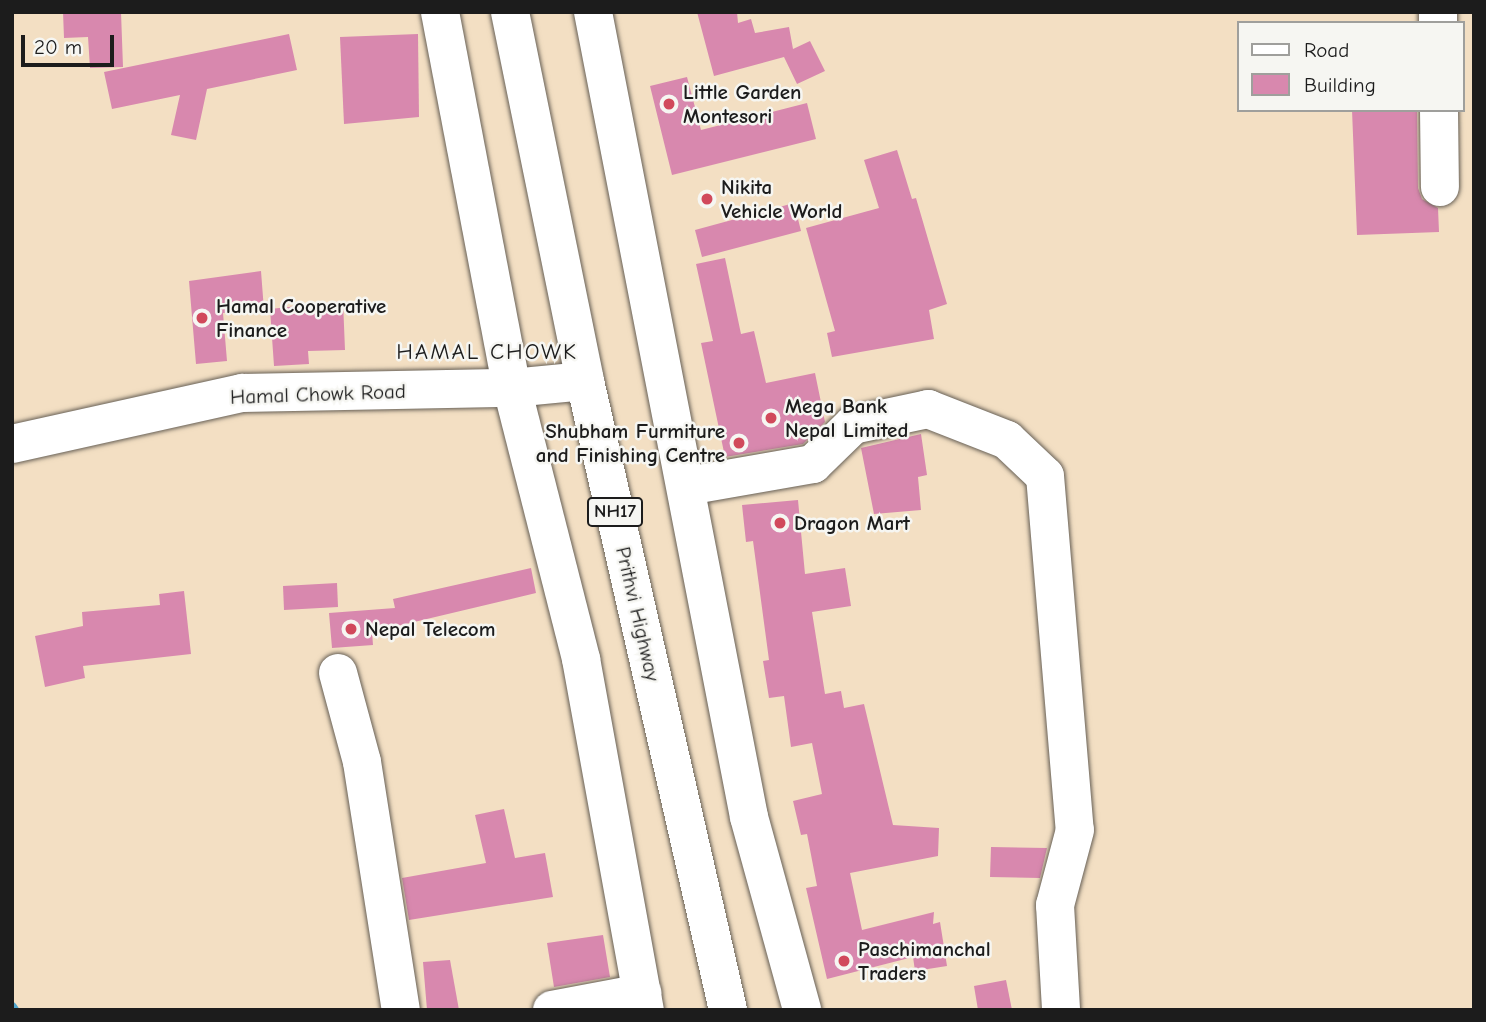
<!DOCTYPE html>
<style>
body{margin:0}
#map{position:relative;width:1486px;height:1022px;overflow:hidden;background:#f3dfc3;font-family:"Comic Neue",sans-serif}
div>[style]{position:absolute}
.stream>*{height:10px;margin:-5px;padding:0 5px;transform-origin:5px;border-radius:5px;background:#50a5cc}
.building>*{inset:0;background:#d888ae}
.roads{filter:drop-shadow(0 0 2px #676056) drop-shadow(0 0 2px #676056)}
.minor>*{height:38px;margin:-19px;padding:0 19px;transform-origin:19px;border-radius:19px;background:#fff}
.highway>*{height:38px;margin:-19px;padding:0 19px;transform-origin:19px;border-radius:19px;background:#fff}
.dots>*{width:19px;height:19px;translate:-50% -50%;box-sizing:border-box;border:4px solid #f6f6f2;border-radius:50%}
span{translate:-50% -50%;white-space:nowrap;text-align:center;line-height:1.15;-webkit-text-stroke:5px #f6f6f2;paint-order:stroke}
.shield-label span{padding:2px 5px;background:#f6f6f2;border:2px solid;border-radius:5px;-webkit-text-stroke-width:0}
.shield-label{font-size:19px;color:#1c1c1c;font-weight:700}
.poi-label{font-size:21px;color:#1c1c1c;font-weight:700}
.left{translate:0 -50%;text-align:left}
.right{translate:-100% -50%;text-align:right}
.street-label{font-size:21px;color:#1c1c1c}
.neighbourhood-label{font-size:23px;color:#1c1c1c;letter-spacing:2px}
.frame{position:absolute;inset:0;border:14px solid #1c1c1c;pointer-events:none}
.legend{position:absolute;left:1237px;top:21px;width:228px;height:91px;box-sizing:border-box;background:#f6f6f2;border:2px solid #9f9f9c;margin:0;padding:9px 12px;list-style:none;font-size:21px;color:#1c1c1c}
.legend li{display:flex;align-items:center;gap:14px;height:35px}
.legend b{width:35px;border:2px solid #9f9f9c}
.scale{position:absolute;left:21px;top:35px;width:93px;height:32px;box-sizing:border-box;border:4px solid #1c1c1c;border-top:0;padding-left:9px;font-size:21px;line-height:24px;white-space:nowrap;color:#1c1c1c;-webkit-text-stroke:5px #f6f6f2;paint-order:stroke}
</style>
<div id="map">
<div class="stream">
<div style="left:12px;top:1007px;width:4px;rotate:56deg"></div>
</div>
<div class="building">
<div style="clip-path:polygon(63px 12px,121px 12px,123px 67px,90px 68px,88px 37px,64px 38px)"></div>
<div style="clip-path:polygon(697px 12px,737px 12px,738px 23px,751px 19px,755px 33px,789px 27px,793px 49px,810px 41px,825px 71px,797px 84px,784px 57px,714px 76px)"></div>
<div style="clip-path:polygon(289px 34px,297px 70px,207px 89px,196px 140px,171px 135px,180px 95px,112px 109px,104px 72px)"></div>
<div style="clip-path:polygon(418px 34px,419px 117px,344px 124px,340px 37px)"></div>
<div style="clip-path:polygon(687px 77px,701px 130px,807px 103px,816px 139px,672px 175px,650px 86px)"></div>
<div style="clip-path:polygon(1352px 110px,1417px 110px,1418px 188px,1422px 199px,1438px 208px,1439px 232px,1357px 235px)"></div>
<div style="clip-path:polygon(897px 150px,912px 199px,916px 198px,947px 304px,929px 310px,934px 339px,832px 357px,827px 333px,835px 331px,806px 228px,879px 208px,864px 160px)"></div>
<div style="clip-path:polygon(794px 203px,801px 231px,702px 257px,695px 230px)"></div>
<div style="clip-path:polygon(725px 258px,741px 334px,754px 331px,766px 383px,815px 373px,825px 422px,803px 444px,725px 457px,701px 343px,713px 341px,696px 264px)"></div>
<div style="clip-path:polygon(261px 271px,264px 310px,223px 313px,227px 361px,196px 364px,189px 281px)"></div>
<div style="clip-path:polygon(343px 301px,345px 350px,308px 351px,309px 364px,274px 366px,270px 309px)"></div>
<div style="clip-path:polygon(921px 434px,927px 475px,918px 477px,921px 510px,874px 514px,861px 448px)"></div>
<div style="clip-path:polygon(798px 500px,805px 574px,845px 568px,851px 606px,812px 612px,825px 694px,841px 691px,844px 708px,864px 704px,893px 825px,939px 828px,938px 856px,850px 873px,862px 930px,934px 912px,933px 924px,940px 922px,947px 966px,915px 971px,913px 957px,827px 979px,806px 888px,817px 886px,807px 834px,801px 835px,793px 801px,822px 794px,812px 743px,791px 747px,784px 696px,769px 698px,763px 661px,769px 660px,753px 541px,746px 542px,742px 505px)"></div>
<div style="clip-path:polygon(531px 568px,536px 593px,372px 632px,373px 645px,332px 648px,329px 613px,395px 608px,393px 599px)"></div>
<div style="clip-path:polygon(337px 583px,338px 607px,284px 610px,283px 586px)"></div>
<div style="clip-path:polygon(184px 591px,191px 654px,83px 666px,85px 678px,45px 687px,35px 636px,83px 626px,82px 612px,160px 605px,159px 594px)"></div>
<div style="clip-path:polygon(504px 809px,515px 858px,545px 853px,553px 897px,409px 920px,402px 878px,486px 863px,475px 815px)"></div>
<div style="clip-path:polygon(991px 847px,1047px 848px,1040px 878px,990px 877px)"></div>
<div style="clip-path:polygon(603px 935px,610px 977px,554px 987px,547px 943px)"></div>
<div style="clip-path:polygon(450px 960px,459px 1010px,427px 1010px,423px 962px)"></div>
<div style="clip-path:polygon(1006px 980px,1012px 1010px,978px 1010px,974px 986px)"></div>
</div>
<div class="roads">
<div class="minor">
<div style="left:440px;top:12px;width:383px;rotate:79.2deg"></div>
<div style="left:512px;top:388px;width:280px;rotate:75.7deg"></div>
<div style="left:581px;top:659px;width:357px;rotate:79.7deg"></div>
<div style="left:593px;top:12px;width:820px;rotate:79.03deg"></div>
<div style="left:749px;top:817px;width:200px;rotate:74.6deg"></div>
<div style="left:1438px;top:12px;width:11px;rotate:90deg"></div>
<div style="left:1439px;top:110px;width:77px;rotate:89.3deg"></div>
<div style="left:12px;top:444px;width:236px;rotate:-12.5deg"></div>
<div style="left:242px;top:393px;width:270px;rotate:-1.1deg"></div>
<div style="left:512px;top:388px;width:73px;rotate:-5.5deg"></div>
<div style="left:687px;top:486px;width:128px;rotate:-9.9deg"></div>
<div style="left:813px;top:464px;width:56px;rotate:-44.3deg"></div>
<div style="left:853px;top:425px;width:77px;rotate:-12deg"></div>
<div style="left:928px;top:409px;width:85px;rotate:21.4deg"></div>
<div style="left:1007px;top:440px;width:52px;rotate:43.5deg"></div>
<div style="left:1045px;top:476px;width:355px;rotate:85.2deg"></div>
<div style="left:1075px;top:830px;width:78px;rotate:104.9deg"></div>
<div style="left:1055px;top:905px;width:105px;rotate:86.7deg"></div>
<div style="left:338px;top:673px;width:92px;rotate:74.9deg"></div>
<div style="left:362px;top:762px;width:251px;rotate:81.1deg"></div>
<div style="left:552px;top:1010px;width:92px;rotate:-10.7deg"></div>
</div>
<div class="highway">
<div style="left:510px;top:12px;width:377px;rotate:78.5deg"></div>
<div style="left:585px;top:381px;width:645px;rotate:77.19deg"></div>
</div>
</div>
<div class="dots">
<div style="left:669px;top:104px;background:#d1495b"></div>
<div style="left:707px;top:199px;background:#d1495b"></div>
<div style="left:202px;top:318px;background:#d1495b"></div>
<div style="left:771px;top:418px;background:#d1495b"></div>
<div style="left:739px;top:443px;background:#d1495b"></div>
<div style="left:780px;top:523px;background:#d1495b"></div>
<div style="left:351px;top:629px;background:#d1495b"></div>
<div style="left:844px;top:961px;background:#d1495b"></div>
</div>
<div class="shield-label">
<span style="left:615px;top:512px">NH17</span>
</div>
<div class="poi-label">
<span class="left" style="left:683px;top:104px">Little Garden<br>Montesori</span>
<span class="left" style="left:721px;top:199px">Nikita<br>Vehicle World</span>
<span class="left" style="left:216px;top:318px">Hamal Cooperative<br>Finance</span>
<span class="left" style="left:785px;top:418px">Mega Bank<br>Nepal Limited</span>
<span class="right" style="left:725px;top:443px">Shubham Furmiture<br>and Finishing Centre</span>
<span class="left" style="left:794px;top:523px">Dragon Mart</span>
<span class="left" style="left:365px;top:629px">Nepal Telecom</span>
<span class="left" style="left:858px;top:961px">Paschimanchal<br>Traders</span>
</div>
<div class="street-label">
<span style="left:318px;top:394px;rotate:-2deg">Hamal Chowk Road</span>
<span style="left:638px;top:614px;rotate:77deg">Prithvi Highway</span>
</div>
<div class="neighbourhood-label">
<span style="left:487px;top:352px">HAMAL CHOWK</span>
</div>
<div class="frame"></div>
<ul class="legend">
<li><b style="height:9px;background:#fff"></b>Road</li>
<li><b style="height:19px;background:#d888ae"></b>Building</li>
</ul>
<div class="scale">20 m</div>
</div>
